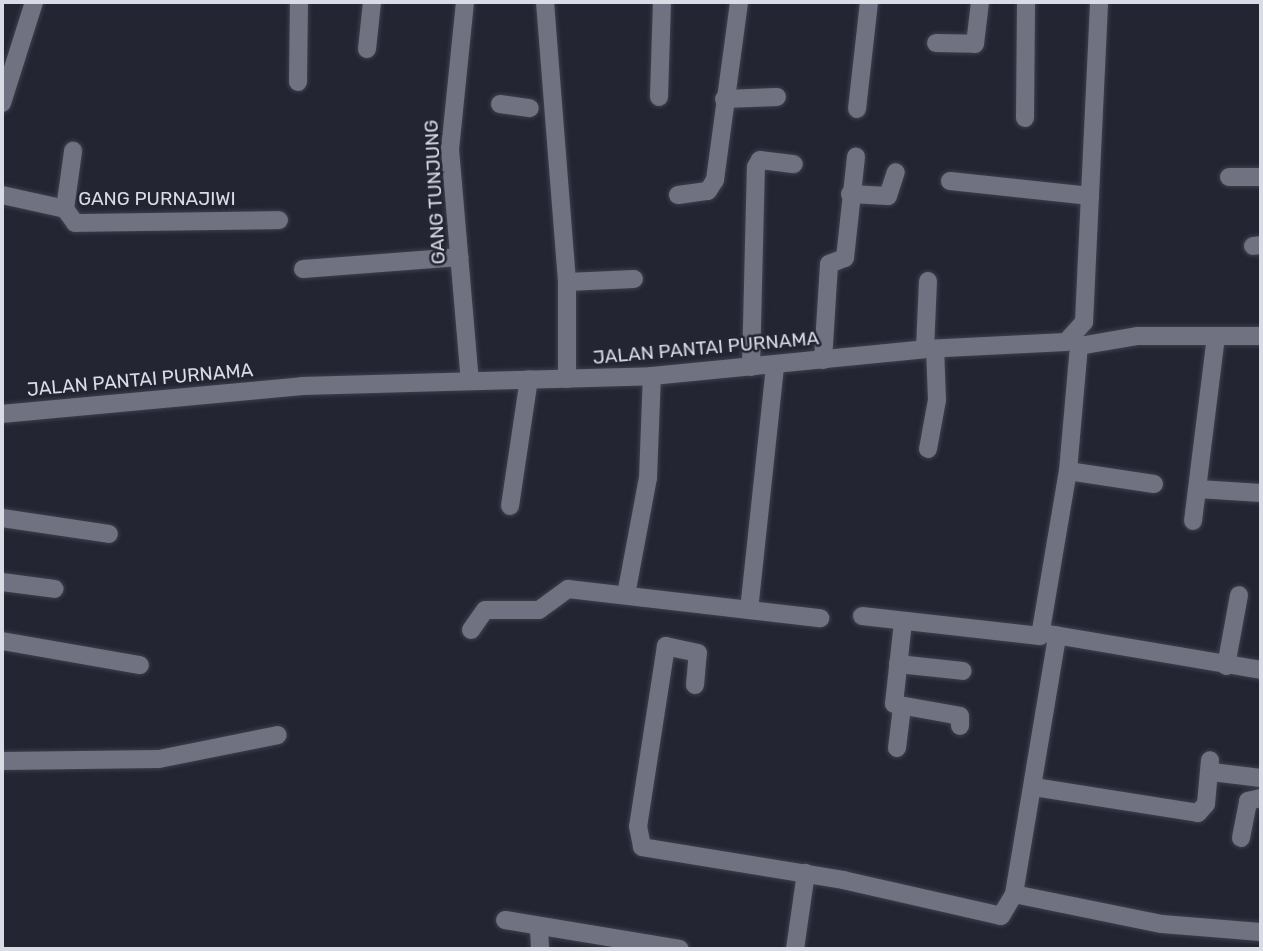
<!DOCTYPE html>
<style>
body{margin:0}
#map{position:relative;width:1263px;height:951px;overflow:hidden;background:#242533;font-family:Rubik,sans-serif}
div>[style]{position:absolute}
.roads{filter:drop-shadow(0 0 2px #3e3f4b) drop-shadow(0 0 2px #3e3f4b)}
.minor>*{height:18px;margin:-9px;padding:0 9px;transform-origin:9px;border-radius:9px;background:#707282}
span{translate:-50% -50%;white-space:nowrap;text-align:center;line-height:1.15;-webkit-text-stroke:5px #242533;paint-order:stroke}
.street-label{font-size:19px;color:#dadce5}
.frame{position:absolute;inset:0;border:4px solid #dadce5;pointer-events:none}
</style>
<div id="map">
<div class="roads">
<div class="minor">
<div style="left:465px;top:2px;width:148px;rotate:95.8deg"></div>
<div style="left:450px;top:149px;width:233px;rotate:85.1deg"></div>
<div style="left:545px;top:2px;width:281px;rotate:85.5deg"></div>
<div style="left:567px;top:282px;width:97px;rotate:90deg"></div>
<div style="left:936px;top:43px;width:39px;rotate:1deg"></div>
<div style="left:975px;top:44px;width:42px;rotate:-83.2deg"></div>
<div style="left:367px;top:49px;width:47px;rotate:-83.9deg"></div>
<div style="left:298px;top:82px;width:80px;rotate:-89.3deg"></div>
<div style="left:659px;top:97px;width:95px;rotate:-88.2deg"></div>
<div style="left:724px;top:99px;width:53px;rotate:-2.2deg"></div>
<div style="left:2px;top:103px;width:106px;rotate:-72.4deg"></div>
<div style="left:500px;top:104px;width:30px;rotate:8deg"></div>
<div style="left:857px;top:109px;width:108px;rotate:-83.6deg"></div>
<div style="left:1025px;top:118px;width:116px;rotate:-89.5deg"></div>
<div style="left:1229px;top:177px;width:32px"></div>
<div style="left:950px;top:181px;width:141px;rotate:6.1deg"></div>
<div style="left:850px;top:194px;width:38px;rotate:3deg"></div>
<div style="left:888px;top:196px;width:25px;rotate:-72deg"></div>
<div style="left:2px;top:195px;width:65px;rotate:12.5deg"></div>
<div style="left:65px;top:209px;width:17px;rotate:54deg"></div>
<div style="left:75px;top:223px;width:204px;rotate:-0.8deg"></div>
<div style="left:678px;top:195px;width:30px;rotate:-8deg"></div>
<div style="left:708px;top:191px;width:13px;rotate:-58deg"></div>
<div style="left:715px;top:180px;width:180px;rotate:-82.3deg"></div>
<div style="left:65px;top:209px;width:59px;rotate:-82.1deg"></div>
<div style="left:1253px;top:246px;width:8px;rotate:-7deg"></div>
<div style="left:303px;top:269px;width:157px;rotate:-4.4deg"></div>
<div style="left:567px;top:282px;width:67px;rotate:-2.6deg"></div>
<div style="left:1079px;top:346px;width:60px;rotate:-9.6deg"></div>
<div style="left:1138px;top:336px;width:123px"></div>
<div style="left:925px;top:349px;width:68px;rotate:-87.5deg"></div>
<div style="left:823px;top:360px;width:96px;rotate:-86.4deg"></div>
<div style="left:829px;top:264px;width:17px;rotate:-21deg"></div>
<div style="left:845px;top:258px;width:102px;rotate:-83.8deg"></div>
<div style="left:751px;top:367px;width:200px;rotate:-88.6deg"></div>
<div style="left:756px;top:167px;width:8px;rotate:-60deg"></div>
<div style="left:760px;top:160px;width:34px;rotate:7deg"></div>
<div style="left:2px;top:414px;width:301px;rotate:-5.3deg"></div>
<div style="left:302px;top:386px;width:350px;rotate:-1.6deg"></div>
<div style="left:652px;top:376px;width:274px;rotate:-5.6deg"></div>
<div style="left:925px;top:349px;width:141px;rotate:-2.8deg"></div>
<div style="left:1066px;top:342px;width:27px;rotate:-48deg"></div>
<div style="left:1084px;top:322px;width:320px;rotate:-87.3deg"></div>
<div style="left:928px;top:449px;width:50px;rotate:-79.6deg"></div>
<div style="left:937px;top:400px;width:51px;rotate:-92.2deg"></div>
<div style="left:1068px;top:471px;width:87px;rotate:8.6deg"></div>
<div style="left:1198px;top:489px;width:63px;rotate:3.6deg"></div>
<div style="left:510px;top:506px;width:128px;rotate:-81.5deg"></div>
<div style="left:2px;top:518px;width:108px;rotate:8.5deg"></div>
<div style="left:1193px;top:521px;width:185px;rotate:-82.9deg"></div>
<div style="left:2px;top:582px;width:53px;rotate:7.5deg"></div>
<div style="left:626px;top:595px;width:119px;rotate:-79.4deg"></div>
<div style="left:648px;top:478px;width:102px;rotate:-87.8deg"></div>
<div style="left:749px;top:610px;width:245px;rotate:-83.9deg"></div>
<div style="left:862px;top:616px;width:179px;rotate:6.4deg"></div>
<div style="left:1040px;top:636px;width:167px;rotate:-80.4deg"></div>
<div style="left:1068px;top:471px;width:125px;rotate:-85deg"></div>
<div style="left:1079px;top:346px;width:9px;rotate:-122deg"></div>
<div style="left:903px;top:622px;width:82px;rotate:96.3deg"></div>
<div style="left:894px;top:704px;width:67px;rotate:10.3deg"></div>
<div style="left:960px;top:716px;width:10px;rotate:90deg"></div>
<div style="left:471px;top:630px;width:24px;rotate:-55deg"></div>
<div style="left:485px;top:610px;width:54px"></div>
<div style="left:539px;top:610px;width:36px;rotate:-36deg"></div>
<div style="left:568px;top:589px;width:254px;rotate:6.6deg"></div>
<div style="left:1049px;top:634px;width:215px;rotate:9.6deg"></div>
<div style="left:2px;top:641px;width:140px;rotate:9.9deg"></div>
<div style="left:898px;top:664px;width:65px;rotate:6.1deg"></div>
<div style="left:1226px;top:666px;width:72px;rotate:-79.6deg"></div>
<div style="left:695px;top:685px;width:32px;rotate:-85deg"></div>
<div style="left:698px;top:653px;width:33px;rotate:-168deg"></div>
<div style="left:666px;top:646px;width:182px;rotate:98.8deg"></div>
<div style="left:638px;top:826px;width:21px;rotate:79deg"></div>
<div style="left:642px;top:847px;width:204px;rotate:9.3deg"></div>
<div style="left:843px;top:880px;width:162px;rotate:12.8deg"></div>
<div style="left:1001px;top:916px;width:26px;rotate:-59deg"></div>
<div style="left:1014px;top:894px;width:262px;rotate:-80.5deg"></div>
<div style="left:897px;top:748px;width:39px;rotate:-83deg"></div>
<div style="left:2px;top:761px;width:157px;rotate:-0.7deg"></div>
<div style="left:159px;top:759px;width:121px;rotate:-11.4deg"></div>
<div style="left:1212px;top:772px;width:49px;rotate:7deg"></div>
<div style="left:1034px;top:787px;width:166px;rotate:9deg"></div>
<div style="left:1198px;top:813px;width:12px;rotate:-48deg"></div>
<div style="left:1206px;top:804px;width:44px;rotate:-84.8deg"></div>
<div style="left:1241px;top:838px;width:38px;rotate:-79deg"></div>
<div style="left:1248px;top:801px;width:13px;rotate:-13deg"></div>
<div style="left:1014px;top:894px;width:151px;rotate:11.5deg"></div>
<div style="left:1162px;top:924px;width:99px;rotate:4.6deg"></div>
<div style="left:505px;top:920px;width:177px;rotate:9.4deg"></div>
<div style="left:539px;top:929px;width:20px;rotate:87deg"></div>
<div style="left:795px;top:949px;width:77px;rotate:-81.8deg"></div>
</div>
</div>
<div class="street-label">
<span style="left:435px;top:192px;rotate:-93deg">GANG TUNJUNG</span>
<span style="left:157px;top:199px">GANG PURNAJIWI</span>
<span style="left:706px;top:348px;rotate:-5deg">JALAN PANTAI PURNAMA</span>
<span style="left:140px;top:380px;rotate:-5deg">JALAN PANTAI PURNAMA</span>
</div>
<div class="frame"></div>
</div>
